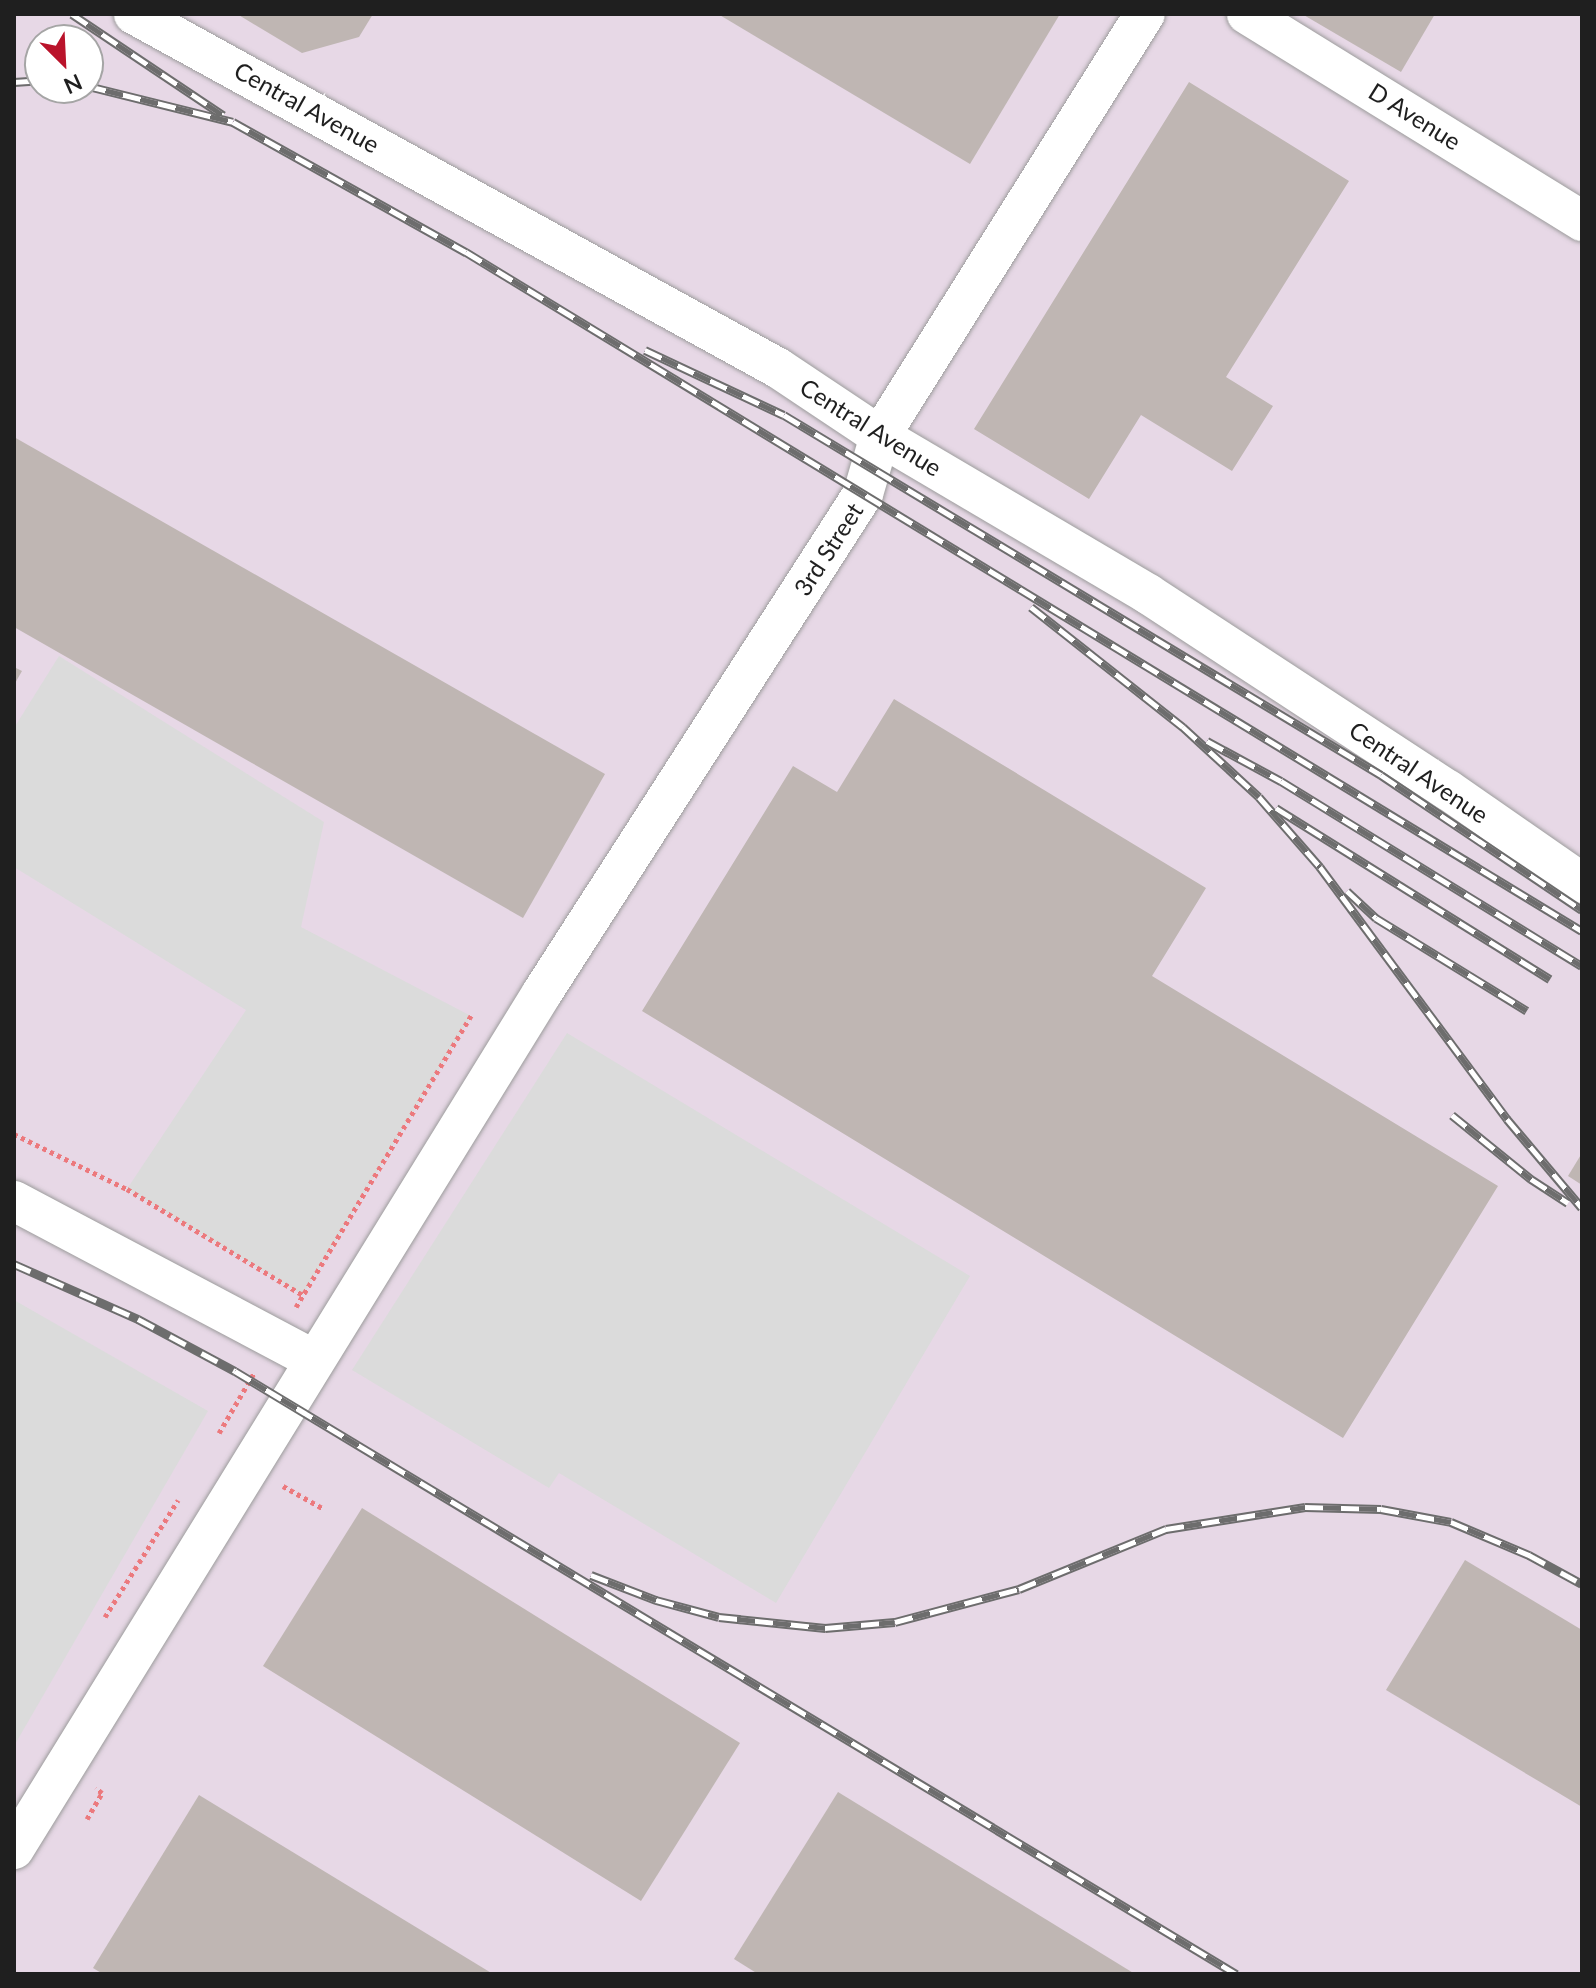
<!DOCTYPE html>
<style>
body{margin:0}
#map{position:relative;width:1596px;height:1988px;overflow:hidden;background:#efeae6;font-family:Lato,sans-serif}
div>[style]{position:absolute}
.industrial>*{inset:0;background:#e7d8e6}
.parking>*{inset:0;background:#dbdbdb}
.building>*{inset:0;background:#bfb6b3}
.path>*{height:5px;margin-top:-2.5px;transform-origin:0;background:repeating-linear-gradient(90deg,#ec797d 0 4px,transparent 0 8px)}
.roads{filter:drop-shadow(0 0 2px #9c9c9c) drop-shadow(0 0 2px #9c9c9c)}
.street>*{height:40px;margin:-20px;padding:0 20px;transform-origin:20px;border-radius:20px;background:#fff}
.rail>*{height:9px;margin-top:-4.5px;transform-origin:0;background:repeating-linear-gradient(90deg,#fff 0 18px,#6d6d6d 0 36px);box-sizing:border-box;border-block:2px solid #6d6d6d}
span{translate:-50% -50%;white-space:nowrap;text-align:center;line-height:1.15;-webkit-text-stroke:8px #fff;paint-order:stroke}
.street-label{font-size:24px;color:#1f1f1f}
.frame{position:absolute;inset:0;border:16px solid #1f1f1f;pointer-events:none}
.north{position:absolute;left:24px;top:24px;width:80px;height:80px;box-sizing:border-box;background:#fff;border:2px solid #a5a5a5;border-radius:50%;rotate:156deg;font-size:22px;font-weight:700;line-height:32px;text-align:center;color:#1f1f1f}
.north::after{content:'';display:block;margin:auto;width:28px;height:36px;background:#ba132b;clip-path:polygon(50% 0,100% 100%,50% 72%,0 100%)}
</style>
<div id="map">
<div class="industrial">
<div style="clip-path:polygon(evenodd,14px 14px,1582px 14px,1582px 1974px,14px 1974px,14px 14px,40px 40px,88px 40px,88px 88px,40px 88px,40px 40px)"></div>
</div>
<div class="parking">
<div style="clip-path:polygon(59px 656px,324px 822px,301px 927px,471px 1016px,303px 1295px,127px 1189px,246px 1010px,14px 867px,14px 728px)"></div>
<div style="clip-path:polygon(567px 1033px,970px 1276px,776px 1603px,559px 1473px,549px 1488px,352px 1370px)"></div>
<div style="clip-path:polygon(14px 1300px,208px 1411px,14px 1746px)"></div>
</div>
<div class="building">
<div style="clip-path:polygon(237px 14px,373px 14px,359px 37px,302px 53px)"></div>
<div style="clip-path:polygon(718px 14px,1060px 14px,970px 164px)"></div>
<div style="clip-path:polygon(1302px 14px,1435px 14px,1401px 72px)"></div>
<div style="clip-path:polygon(1189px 82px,1349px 181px,1226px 377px,1273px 406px,1232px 471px,1141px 415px,1089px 499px,974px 429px)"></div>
<div style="clip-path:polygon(14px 437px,605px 774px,523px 918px,14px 627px)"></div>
<div style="clip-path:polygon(14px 667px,22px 671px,14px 685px)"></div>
<div style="clip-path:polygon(894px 699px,1206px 888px,1152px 976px,1498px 1186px,1343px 1438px,642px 1011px,793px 766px,837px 792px)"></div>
<div style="clip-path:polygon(1582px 1153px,1582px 1185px,1568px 1176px)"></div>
<div style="clip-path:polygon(362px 1508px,740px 1743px,641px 1901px,263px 1666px)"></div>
<div style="clip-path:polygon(1465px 1560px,1582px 1630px,1582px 1807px,1386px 1690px)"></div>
<div style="clip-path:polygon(838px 1792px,1135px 1974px,758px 1974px,734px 1959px)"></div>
<div style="clip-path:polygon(199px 1795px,493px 1974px,103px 1974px,93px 1968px)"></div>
</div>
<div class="path">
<div style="left:14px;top:1134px;width:126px;rotate:26deg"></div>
<div style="left:127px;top:1189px;width:205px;rotate:31.1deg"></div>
<div style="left:296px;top:1307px;width:340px;rotate:-59deg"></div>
<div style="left:219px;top:1433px;width:69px;rotate:-59.7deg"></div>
<div style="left:283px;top:1486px;width:47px;rotate:29.3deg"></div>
<div style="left:105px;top:1617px;width:138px;rotate:-58deg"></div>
<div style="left:87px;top:1819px;width:30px;rotate:-60deg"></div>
<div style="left:102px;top:1793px;width:8px;rotate:-140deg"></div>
</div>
<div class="roads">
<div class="street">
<div style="left:134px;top:14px;width:735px;rotate:28.8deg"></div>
<div style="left:778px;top:368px;width:123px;rotate:33.7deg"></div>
<div style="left:880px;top:436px;width:311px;rotate:30.5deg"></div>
<div style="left:1148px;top:594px;width:358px;rotate:33.2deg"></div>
<div style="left:1448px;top:790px;width:163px;rotate:34.8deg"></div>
<div style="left:1247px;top:14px;width:394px;rotate:31.7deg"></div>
<div style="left:14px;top:1201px;width:340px;rotate:27.9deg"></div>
<div style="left:14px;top:1849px;width:1006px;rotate:-58.33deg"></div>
<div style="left:542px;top:993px;width:593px;rotate:-57.25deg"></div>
<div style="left:863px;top:494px;width:60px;rotate:-73.7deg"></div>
<div style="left:880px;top:436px;width:498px;rotate:-57.9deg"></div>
</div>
</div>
<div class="rail">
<div style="left:72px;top:14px;width:182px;rotate:33.8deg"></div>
<div style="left:14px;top:82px;width:26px;rotate:-4deg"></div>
<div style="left:88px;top:86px;width:149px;rotate:13.9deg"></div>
<div style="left:233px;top:122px;width:267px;rotate:29.2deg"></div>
<div style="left:466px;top:252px;width:1306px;rotate:31.32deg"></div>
<div style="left:645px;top:350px;width:153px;rotate:25.1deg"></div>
<div style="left:784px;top:415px;width:697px;rotate:31.09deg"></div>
<div style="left:1381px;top:775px;width:242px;rotate:33.9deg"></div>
<div style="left:1031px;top:607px;width:194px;rotate:38.3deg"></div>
<div style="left:1183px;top:727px;width:103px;rotate:42.6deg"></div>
<div style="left:1259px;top:797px;width:93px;rotate:48.9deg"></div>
<div style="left:1320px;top:867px;width:314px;rotate:53.4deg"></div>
<div style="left:1507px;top:1119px;width:116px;rotate:49.9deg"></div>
<div style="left:1207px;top:741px;width:84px;rotate:28.4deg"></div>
<div style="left:1281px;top:781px;width:353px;rotate:31.6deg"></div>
<div style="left:1276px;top:808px;width:323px;rotate:32deg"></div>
<div style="left:1347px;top:891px;width:40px;rotate:43deg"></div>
<div style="left:1376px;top:918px;width:177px;rotate:31.6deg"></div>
<div style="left:1452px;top:1115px;width:102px;rotate:39deg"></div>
<div style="left:1531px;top:1179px;width:44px;rotate:33deg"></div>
<div style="left:14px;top:1264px;width:136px;rotate:23.9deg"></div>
<div style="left:138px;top:1319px;width:110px;rotate:28.2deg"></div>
<div style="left:235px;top:1371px;width:1169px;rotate:31.06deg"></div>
<div style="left:591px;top:1575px;width:70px;rotate:21deg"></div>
<div style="left:656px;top:1600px;width:65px;rotate:15.1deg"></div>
<div style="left:719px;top:1617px;width:107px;rotate:5.9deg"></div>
<div style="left:825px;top:1628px;width:70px;rotate:-4.9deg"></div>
<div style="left:895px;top:1622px;width:128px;rotate:-14.9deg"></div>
<div style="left:1019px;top:1589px;width:159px;rotate:-22.2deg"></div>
<div style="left:1166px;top:1529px;width:141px;rotate:-9deg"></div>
<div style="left:1305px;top:1507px;width:76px;rotate:1.5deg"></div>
<div style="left:1381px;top:1509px;width:71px;rotate:10.5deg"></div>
<div style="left:1451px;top:1522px;width:85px;rotate:22.9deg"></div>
<div style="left:1529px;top:1555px;width:60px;rotate:28.7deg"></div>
</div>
<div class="street-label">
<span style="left:307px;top:107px;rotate:29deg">Central Avenue</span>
<span style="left:1415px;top:116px;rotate:32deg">D Avenue</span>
<span style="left:871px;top:427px;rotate:32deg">Central Avenue</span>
<span style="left:828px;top:549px;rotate:-57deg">3rd Street</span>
<span style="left:1419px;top:772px;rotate:34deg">Central Avenue</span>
</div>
<div class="frame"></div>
<div class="north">N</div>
</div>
